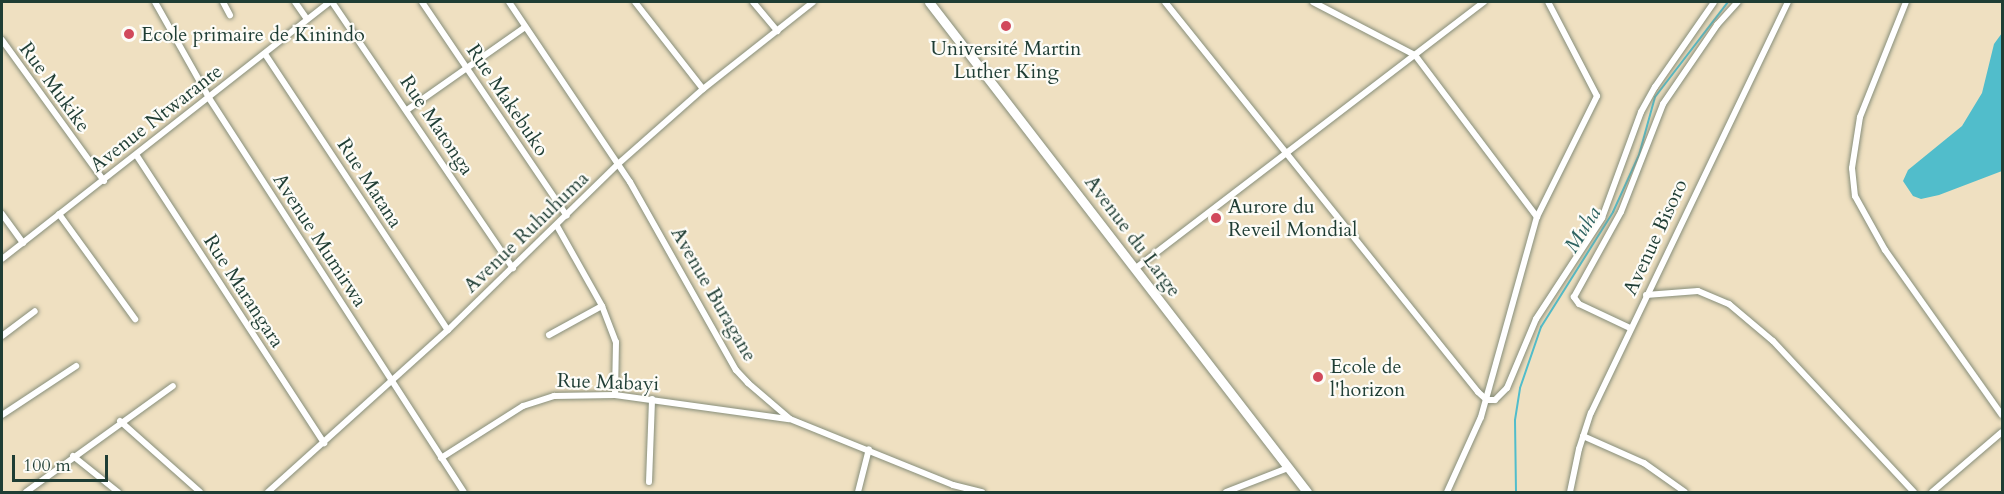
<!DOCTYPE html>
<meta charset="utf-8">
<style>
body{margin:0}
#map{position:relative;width:2004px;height:494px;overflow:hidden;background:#efe0c1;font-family:Cardo,serif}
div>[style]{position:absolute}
.water>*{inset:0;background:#51bdcb}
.stream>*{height:2px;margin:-1px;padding:0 1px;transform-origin:1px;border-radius:1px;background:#51bdcb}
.roads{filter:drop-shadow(0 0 2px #878e7a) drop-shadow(0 0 2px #878e7a)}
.minor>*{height:6px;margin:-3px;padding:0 3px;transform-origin:3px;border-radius:3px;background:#fff}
.secondary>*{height:9px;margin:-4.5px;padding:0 4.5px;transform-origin:4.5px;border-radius:4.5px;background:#fff}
.dots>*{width:16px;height:16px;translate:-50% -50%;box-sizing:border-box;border:3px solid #fdfcf7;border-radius:50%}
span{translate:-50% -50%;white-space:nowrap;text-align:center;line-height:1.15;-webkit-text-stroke:4.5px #fdfcf7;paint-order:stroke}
.poi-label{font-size:20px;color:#1f3d34}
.left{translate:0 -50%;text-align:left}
.street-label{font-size:20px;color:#1f3d34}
.water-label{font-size:21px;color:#2e6361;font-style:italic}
.frame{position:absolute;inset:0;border:3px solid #1f3d34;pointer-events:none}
.scale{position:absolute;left:12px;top:455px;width:96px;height:27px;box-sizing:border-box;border:3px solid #1f3d34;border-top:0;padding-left:8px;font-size:18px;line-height:21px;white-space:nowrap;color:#1f3d34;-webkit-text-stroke:4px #fdfcf7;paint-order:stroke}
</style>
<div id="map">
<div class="water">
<div style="clip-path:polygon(2002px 33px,2002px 171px,1939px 195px,1921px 199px,1913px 196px,1903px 181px,1908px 170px,1962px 126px,1982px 93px,1994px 44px)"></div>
</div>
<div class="stream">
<div style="left:1516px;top:492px;width:72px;rotate:-90.8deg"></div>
<div style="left:1515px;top:420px;width:32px;rotate:-81deg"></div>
<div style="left:1520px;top:388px;width:65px;rotate:-71deg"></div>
<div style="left:1541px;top:327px;width:136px;rotate:-57.9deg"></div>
<div style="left:1613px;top:212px;width:63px;rotate:-65.5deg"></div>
<div style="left:1639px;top:155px;width:60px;rotate:-74.6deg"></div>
<div style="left:1655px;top:97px;width:120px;rotate:-52.5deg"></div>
</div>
<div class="roads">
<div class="minor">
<div style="left:155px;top:2px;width:110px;rotate:60.6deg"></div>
<div style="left:209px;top:98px;width:469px;rotate:57.1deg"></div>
<div style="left:223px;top:2px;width:15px;rotate:62deg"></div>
<div style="left:295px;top:2px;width:21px;rotate:55deg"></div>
<div style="left:332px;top:2px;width:322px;rotate:55.8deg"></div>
<div style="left:422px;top:2px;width:258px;rotate:55.9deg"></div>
<div style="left:509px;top:2px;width:217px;rotate:56.1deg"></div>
<div style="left:630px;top:182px;width:216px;rotate:60.6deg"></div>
<div style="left:736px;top:370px;width:18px;rotate:47deg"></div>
<div style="left:748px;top:383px;width:55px;rotate:40.6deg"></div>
<div style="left:790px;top:419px;width:176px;rotate:22deg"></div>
<div style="left:953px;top:485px;width:30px;rotate:14deg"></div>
<div style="left:635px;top:2px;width:110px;rotate:52deg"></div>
<div style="left:753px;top:2px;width:38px;rotate:50deg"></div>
<div style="left:1165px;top:2px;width:500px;rotate:51.25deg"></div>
<div style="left:1478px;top:392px;width:12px;rotate:42deg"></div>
<div style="left:1487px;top:400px;width:8px"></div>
<div style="left:1495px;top:400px;width:17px;rotate:-45deg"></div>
<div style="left:1507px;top:388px;width:75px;rotate:-67.2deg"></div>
<div style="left:1536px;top:319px;width:121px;rotate:-56.8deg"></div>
<div style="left:1602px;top:218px;width:113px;rotate:-69.8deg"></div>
<div style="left:1641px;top:112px;width:29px;rotate:-61deg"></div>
<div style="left:1655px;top:87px;width:103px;rotate:-55.2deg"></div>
<div style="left:1313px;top:2px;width:115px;rotate:27.5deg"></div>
<div style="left:1415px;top:55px;width:203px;rotate:53deg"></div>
<div style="left:1906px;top:2px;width:124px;rotate:111.8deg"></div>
<div style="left:1860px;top:117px;width:52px;rotate:98.9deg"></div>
<div style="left:1852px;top:168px;width:28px;rotate:84deg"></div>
<div style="left:1855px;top:196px;width:62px;rotate:60.9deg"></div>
<div style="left:1885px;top:250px;width:202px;rotate:54.7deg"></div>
<div style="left:2px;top:40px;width:174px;rotate:54.1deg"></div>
<div style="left:265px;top:54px;width:331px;rotate:56.5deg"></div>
<div style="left:407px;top:110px;width:144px;rotate:-35.1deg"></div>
<div style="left:137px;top:156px;width:343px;rotate:56.9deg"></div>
<div style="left:2px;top:214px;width:36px;rotate:54deg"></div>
<div style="left:59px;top:214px;width:130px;rotate:54.1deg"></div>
<div style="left:557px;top:226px;width:92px;rotate:60.6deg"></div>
<div style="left:602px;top:306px;width:39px;rotate:69deg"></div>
<div style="left:616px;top:342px;width:53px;rotate:91.1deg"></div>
<div style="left:2px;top:259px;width:417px;rotate:-38.1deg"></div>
<div style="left:1136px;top:268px;width:438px;rotate:-37.4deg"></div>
<div style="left:1646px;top:295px;width:52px;rotate:-4.4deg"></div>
<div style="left:1698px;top:291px;width:34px;rotate:23deg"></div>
<div style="left:1729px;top:304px;width:57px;rotate:40.1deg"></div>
<div style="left:1773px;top:341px;width:207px;rotate:47deg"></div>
<div style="left:1630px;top:328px;width:56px;rotate:-154.8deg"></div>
<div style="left:1579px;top:304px;width:9px;rotate:-126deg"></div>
<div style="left:1574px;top:297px;width:97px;rotate:-61.1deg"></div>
<div style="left:1621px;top:212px;width:116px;rotate:-68.7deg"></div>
<div style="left:1663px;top:104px;width:96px;rotate:-55.6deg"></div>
<div style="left:1717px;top:25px;width:31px;rotate:-48deg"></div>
<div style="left:549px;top:335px;width:60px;rotate:-28.7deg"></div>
<div style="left:2px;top:336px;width:41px;rotate:-37.1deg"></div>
<div style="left:2px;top:415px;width:89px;rotate:-33.5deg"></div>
<div style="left:120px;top:421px;width:107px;rotate:41.6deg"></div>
<div style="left:1583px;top:436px;width:67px;rotate:23.9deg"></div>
<div style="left:1644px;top:463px;width:50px;rotate:35.3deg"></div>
<div style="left:73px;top:456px;width:58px;rotate:38.7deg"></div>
<div style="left:441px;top:458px;width:97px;rotate:-32.4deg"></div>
<div style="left:523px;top:406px;width:33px;rotate:-18deg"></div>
<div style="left:554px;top:396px;width:61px;rotate:-0.9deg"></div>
<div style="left:615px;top:395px;width:176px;rotate:7.9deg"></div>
<div style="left:649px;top:482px;width:83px;rotate:-87.9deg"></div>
<div style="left:26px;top:492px;width:181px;rotate:-35.8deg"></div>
<div style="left:268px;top:492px;width:242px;rotate:-42deg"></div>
<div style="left:448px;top:330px;width:238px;rotate:-44.3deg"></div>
<div style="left:618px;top:164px;width:113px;rotate:-41.4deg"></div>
<div style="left:703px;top:89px;width:140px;rotate:-38.3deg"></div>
<div style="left:858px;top:492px;width:44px;rotate:-75.7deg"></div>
<div style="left:1226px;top:492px;width:66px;rotate:-21.2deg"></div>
<div style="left:1447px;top:492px;width:82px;rotate:-65.6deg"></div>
<div style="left:1481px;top:417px;width:208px;rotate:-74.4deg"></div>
<div style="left:1537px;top:217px;width:135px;rotate:-63.6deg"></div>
<div style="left:1597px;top:96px;width:106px;rotate:-117.5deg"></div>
<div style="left:1570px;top:492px;width:44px;rotate:-78.2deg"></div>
<div style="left:1579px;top:449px;width:38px;rotate:-72deg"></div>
<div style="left:1591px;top:413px;width:456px;rotate:-64.4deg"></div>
<div style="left:1932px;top:492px;width:92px;rotate:-40.6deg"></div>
</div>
<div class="secondary">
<div style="left:929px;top:2px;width:619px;rotate:52.35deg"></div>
</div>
</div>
<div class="dots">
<div style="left:1006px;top:26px;background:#d1495b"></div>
<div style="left:129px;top:34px;background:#d1495b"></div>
<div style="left:1216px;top:218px;background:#d1495b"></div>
<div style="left:1318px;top:377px;background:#d1495b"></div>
</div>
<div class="poi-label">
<span class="left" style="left:141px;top:34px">Ecole primaire de Kinindo</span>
<span style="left:1006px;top:60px">Université Martin<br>Luther King</span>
<span class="left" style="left:1228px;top:218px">Aurore du<br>Reveil Mondial</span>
<span class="left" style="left:1330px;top:378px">Ecole de<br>l'horizon</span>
</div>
<div class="street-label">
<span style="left:55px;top:87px;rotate:54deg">Rue Mukike</span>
<span style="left:508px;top:100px;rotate:56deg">Rue Makebuko</span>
<span style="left:156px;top:118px;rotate:-38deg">Avenue Ntwarante</span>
<span style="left:437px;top:125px;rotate:56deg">Rue Matonga</span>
<span style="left:370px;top:183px;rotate:57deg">Rue Matana</span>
<span style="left:526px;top:232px;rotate:-44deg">Avenue Ruhuhuma</span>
<span style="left:1133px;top:236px;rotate:53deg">Avenue du Large</span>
<span style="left:1655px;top:237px;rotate:-65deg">Avenue Bisoro</span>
<span style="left:320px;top:240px;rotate:57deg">Avenue Mumirwa</span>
<span style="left:244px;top:291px;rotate:57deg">Rue Marangara</span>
<span style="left:714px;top:294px;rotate:60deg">Avenue Buragane</span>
<span style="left:608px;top:382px;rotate:2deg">Rue Mabayi</span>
</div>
<div class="water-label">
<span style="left:1583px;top:230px;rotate:-58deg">Muha</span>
</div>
<div class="frame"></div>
<div class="scale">100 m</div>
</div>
